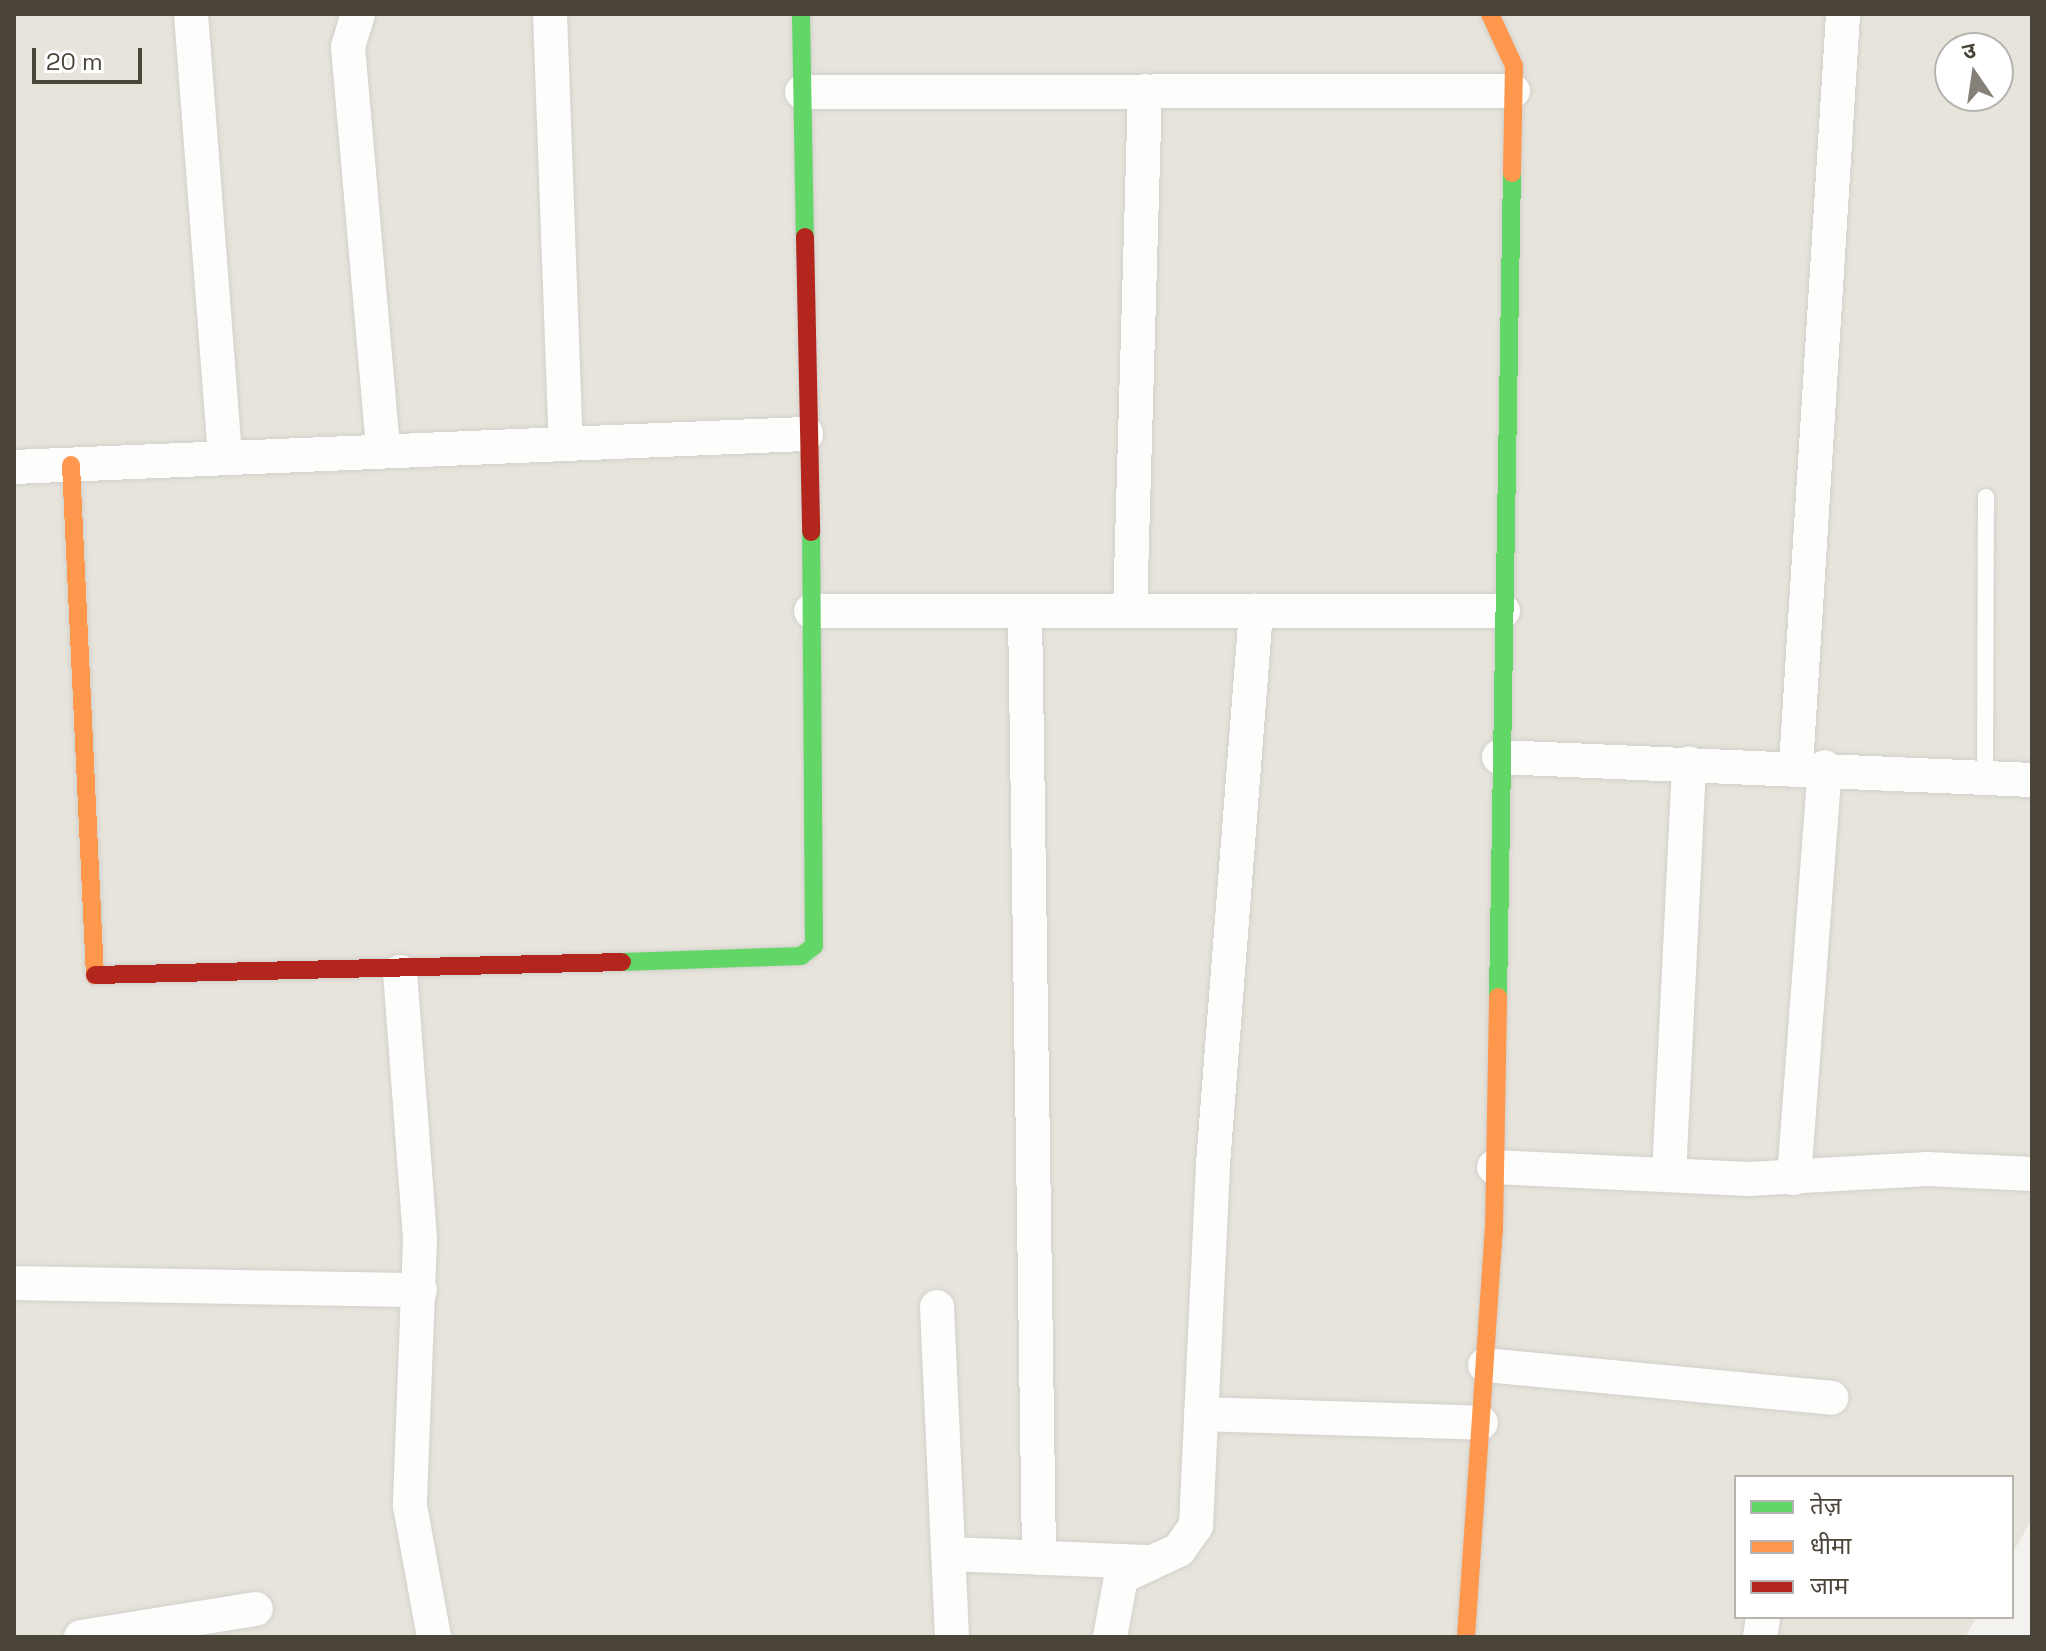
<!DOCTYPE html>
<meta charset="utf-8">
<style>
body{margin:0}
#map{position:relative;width:2046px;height:1651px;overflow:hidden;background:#f4f2ee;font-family:"Space Grotesk","Noto Sans Devanagari",sans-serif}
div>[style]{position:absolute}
.residential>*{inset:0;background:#e7e4dc}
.roads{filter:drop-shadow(0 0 2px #d2d0cb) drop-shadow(0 0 2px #d2d0cb)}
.lane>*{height:16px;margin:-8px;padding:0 8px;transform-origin:8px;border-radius:8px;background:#fdfdfc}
.street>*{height:34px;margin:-17px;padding:0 17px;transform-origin:17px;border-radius:17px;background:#fdfdfc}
.fast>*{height:18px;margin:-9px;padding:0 9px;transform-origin:9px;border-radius:9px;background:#63d668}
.slow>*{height:18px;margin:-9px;padding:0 9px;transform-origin:9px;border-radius:9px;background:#ff974d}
.jam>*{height:18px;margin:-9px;padding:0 9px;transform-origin:9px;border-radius:9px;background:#b3261e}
span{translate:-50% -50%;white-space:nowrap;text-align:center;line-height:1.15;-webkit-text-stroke:6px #fff;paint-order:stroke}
.frame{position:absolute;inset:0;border:16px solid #4b4439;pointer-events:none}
.legend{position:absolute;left:1734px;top:1475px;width:280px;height:144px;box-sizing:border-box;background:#fff;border:2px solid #b7b4b0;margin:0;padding:10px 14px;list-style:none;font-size:24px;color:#4b4439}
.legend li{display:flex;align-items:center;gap:16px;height:40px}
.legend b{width:40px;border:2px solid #b7b4b0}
.north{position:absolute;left:1934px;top:32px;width:80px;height:80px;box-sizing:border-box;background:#fff;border:2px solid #b7b4b0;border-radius:50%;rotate:347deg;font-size:22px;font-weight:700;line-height:32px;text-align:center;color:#4b4439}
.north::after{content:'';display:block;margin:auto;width:28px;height:36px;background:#868178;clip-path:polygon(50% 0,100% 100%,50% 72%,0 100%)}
.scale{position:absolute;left:32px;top:48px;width:110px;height:36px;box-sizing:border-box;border:4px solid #4b4439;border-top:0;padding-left:10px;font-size:24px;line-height:28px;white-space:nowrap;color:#4b4439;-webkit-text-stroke:6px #fff;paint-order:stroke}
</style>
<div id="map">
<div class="residential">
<div style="clip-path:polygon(evenodd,14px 14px,2032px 14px,2032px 1519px,2012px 1554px,2012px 1477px,1736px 1477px,1736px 1617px,1977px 1617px,1965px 1637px,14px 1637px,14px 14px,1950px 48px,1998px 48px,1998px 96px,1950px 96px,1950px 48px)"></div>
</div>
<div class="roads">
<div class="lane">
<div style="left:1985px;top:776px;width:279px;rotate:-89.8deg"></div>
</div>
<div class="street">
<div style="left:191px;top:14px;width:445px;rotate:85.6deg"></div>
<div style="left:358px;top:14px;width:34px;rotate:107deg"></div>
<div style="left:348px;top:47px;width:405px;rotate:85deg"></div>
<div style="left:550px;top:14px;width:428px;rotate:87.9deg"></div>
<div style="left:802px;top:92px;width:711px;rotate:-0.08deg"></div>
<div style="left:14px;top:467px;width:793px;rotate:-2.39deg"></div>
<div style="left:811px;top:611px;width:692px"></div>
<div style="left:1025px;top:611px;width:947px;rotate:89.15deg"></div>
<div style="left:1130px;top:611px;width:520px;rotate:-88.35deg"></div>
<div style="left:1499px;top:757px;width:533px;rotate:2.47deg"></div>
<div style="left:1796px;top:766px;width:753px;rotate:-86.42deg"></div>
<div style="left:400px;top:972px;width:269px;rotate:85.7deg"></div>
<div style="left:420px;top:1240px;width:266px;rotate:92.2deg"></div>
<div style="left:410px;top:1506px;width:133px;rotate:79.6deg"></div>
<div style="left:1494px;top:1167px;width:255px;rotate:2.7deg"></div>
<div style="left:1749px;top:1179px;width:179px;rotate:-3.2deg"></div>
<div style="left:1928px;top:1169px;width:104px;rotate:2.8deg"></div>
<div style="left:1669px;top:1175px;width:412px;rotate:-87.2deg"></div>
<div style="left:1794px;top:1178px;width:412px;rotate:-85.7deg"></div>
<div style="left:14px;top:1283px;width:406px;rotate:1deg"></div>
<div style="left:937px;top:1307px;width:330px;rotate:87.4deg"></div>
<div style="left:1485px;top:1365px;width:348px;rotate:5.4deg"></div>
<div style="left:1201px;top:1414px;width:280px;rotate:1.8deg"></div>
<div style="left:948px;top:1554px;width:199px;rotate:2.3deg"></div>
<div style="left:81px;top:1637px;width:177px;rotate:-9.1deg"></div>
<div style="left:1110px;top:1637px;width:61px;rotate:-79.6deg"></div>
<div style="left:1121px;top:1577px;width:64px;rotate:-25deg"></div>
<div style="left:1179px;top:1550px;width:29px;rotate:-55deg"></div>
<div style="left:1196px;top:1526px;width:362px;rotate:-87.3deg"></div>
<div style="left:1213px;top:1164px;width:555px;rotate:-85.55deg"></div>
<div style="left:1760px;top:1637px;width:20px;rotate:-81deg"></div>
</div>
<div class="fast">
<div style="left:801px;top:14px;width:223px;rotate:89deg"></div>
<div style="left:622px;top:962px;width:179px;rotate:-1.9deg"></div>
<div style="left:801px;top:956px;width:16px;rotate:-38deg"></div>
<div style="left:814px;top:946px;width:414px;rotate:-90.4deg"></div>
<div style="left:1498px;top:997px;width:824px;rotate:-89.03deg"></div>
</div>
<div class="slow">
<div style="left:1490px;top:14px;width:57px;rotate:65.2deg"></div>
<div style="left:1514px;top:66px;width:107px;rotate:91.1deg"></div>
<div style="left:71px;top:465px;width:511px;rotate:87.31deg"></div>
<div style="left:1466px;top:1637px;width:408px;rotate:-86.1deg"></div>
<div style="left:1494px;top:1230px;width:233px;rotate:-89deg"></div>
</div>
<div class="jam">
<div style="left:805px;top:237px;width:295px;rotate:88.8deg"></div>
<div style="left:95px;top:975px;width:527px;rotate:-1.41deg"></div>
</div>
</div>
<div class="frame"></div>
<ul class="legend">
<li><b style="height:10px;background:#63d668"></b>तेज़</li>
<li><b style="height:10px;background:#ff974d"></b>धीमा</li>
<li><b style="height:10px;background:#b3261e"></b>जाम</li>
</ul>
<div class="north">उ</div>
<div class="scale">20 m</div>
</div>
